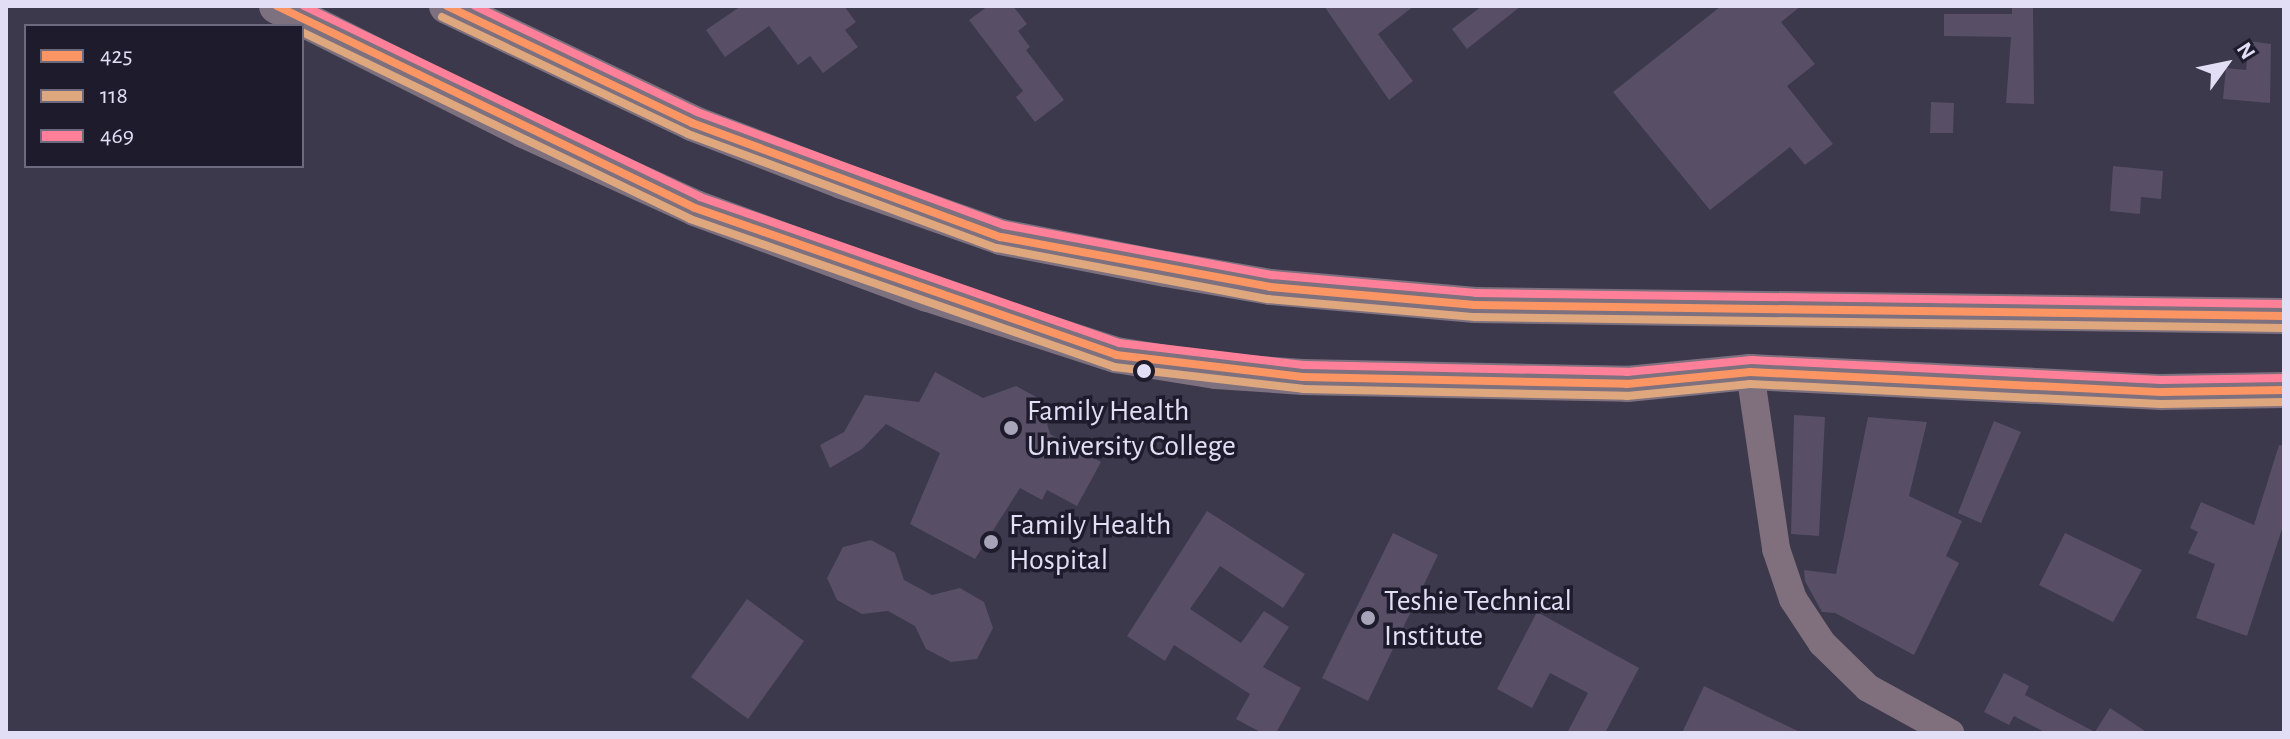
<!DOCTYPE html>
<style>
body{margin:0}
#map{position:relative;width:2290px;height:739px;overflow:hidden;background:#3c394c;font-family:"Alegreya Sans",sans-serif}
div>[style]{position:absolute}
.building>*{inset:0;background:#584e66}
.tertiary>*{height:28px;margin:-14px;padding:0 14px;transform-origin:14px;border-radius:14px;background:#806f7c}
.primary>*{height:36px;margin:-18px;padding:0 18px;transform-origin:18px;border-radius:18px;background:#7d707f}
.bus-1>*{height:8px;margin:-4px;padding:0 4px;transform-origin:4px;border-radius:4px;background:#fb9564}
.bus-2>*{height:8px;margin:-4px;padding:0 4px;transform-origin:4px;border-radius:4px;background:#dfa77e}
.bus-3>*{height:8px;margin:-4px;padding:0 4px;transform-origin:4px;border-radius:4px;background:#ff8098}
.dots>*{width:22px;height:22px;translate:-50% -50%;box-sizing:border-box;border:4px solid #1e1c2c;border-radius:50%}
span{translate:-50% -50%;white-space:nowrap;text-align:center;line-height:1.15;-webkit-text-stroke:7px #1e1c2c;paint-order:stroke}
.poi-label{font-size:30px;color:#e1def5}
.left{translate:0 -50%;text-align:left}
.frame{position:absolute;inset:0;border:8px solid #e1def5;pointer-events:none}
.legend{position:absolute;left:24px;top:24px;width:280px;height:144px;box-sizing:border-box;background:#1e1c2c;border:2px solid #6c6a7c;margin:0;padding:10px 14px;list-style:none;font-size:24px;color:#e1def5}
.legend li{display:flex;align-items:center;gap:16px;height:40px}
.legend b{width:40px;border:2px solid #6c6a7c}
.north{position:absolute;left:2186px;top:24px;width:80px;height:80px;-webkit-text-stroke:6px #1e1c2c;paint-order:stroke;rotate:57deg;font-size:22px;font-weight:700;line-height:32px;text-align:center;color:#e1def5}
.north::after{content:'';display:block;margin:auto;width:28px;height:36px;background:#e1def5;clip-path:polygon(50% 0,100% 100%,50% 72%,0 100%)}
</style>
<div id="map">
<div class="building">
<div style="clip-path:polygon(741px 6px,844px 6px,856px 22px,845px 30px,858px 47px,823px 73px,810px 56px,798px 65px,769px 26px,725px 57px,706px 30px)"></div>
<div style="clip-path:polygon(988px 6px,1013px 6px,1027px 24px,1018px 31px,1030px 47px,1026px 50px,1064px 100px,1035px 122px,1016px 97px,1023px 91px,969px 20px)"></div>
<div style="clip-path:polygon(1324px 6px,1414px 6px,1378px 34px,1413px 81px,1389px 100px)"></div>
<div style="clip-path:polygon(1482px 6px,1521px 6px,1467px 49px,1452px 29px)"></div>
<div style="clip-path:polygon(1721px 6px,1801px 6px,1781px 22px,1815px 64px,1787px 86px,1833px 144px,1805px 165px,1790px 147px,1710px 210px,1613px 92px)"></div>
<div style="clip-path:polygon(2012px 6px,2033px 6px,2034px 104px,2006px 103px,2011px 37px,1944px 36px,1944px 14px,2012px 14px)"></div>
<div style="clip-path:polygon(2249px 41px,2271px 44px,2270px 103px,2223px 99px,2226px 68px,2246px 70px)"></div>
<div style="clip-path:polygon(1931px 102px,1954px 103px,1953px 133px,1930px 133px)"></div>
<div style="clip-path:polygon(2113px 166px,2163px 171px,2161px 199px,2141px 197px,2140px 214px,2110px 211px)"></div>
<div style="clip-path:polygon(935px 372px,983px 398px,1016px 386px,1040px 399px,1050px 434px,1101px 462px,1077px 506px,1047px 490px,1042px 500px,1020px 488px,975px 559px,910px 524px,940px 453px,886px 424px,862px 449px,830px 468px,820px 445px,844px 432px,865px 395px,919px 402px)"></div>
<div style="clip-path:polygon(1794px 415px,1825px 417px,1819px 536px,1791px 534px)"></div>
<div style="clip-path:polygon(1868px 417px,1927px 422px,1909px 496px,1962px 521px,1946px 556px,1959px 563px,1914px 655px,1835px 613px,1822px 612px,1805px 581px,1804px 570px,1836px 574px)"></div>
<div style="clip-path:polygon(1994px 421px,2021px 432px,1981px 523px,1958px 513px)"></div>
<div style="clip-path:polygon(2279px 445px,2284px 446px,2284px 523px,2247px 636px,2196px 618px,2215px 564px,2188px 553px,2198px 532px,2190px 528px,2201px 502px,2254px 525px)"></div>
<div style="clip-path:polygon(1207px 511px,1305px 574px,1283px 608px,1220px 566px,1190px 609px,1241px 643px,1264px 611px,1289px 627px,1263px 667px,1301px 688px,1276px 733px,1262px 733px,1236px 719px,1250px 694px,1174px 645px,1165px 661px,1127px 636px)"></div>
<div style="clip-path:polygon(1393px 533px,1438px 555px,1368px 701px,1322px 678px)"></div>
<div style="clip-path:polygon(2065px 533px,2142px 570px,2113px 622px,2039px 585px)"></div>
<div style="clip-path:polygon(871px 540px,895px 553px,904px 580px,932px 595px,960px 588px,984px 602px,993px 628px,977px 659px,951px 662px,926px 649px,915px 626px,888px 611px,862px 614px,837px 600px,827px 578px,843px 547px)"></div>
<div style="clip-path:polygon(747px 599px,804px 641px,748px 719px,691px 677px)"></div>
<div style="clip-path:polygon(1537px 612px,1639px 668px,1605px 733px,1567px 733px,1588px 693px,1550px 673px,1532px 708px,1497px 689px)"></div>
<div style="clip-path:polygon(2004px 673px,2029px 686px,2025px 695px,2095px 732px,2110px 708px,2148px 733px,2046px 733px,2014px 716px,2009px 725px,1984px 712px)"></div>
<div style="clip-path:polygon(1704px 686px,1802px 733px,1682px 733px)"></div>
</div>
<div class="tertiary">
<div style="left:1750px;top:372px;width:179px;rotate:81.6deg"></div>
<div style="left:1776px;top:549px;width:53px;rotate:71.2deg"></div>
<div style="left:1793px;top:599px;width:53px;rotate:56.6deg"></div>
<div style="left:1822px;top:643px;width:64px;rotate:44.4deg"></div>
<div style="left:1868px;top:688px;width:94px;rotate:28.8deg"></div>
</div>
<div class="primary">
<div style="left:277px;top:6px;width:276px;rotate:26.7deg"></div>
<div style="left:524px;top:130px;width:188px;rotate:24.5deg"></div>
<div style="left:695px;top:208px;width:248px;rotate:20.3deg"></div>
<div style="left:928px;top:294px;width:198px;rotate:18deg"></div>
<div style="left:1116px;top:355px;width:101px;rotate:9.1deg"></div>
<div style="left:1216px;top:371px;width:87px;rotate:3.9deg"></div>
<div style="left:1303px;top:377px;width:324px;rotate:1.2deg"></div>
<div style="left:1627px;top:384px;width:124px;rotate:-5.6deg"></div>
<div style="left:1750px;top:372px;width:412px;rotate:2.8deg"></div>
<div style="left:2162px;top:392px;width:122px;rotate:-0.9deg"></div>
<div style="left:447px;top:6px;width:272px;rotate:25.5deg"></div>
<div style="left:692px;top:123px;width:161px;rotate:21.1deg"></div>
<div style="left:842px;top:181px;width:169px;rotate:19.4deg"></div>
<div style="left:1001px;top:237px;width:168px;rotate:11deg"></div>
<div style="left:1166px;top:269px;width:106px;rotate:9.8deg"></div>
<div style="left:1270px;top:287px;width:206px;rotate:5deg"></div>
<div style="left:1475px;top:305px;width:809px;rotate:0.78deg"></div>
</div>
<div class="bus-1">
<div style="left:277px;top:6px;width:464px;rotate:25.8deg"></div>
<div style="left:695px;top:208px;width:446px;rotate:19.2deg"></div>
<div style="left:1116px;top:355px;width:188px;rotate:6.7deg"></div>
<div style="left:1303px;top:377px;width:324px;rotate:1.2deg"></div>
<div style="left:1627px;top:384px;width:124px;rotate:-5.6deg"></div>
<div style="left:1750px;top:372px;width:412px;rotate:2.8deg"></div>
<div style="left:2162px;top:392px;width:122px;rotate:-0.9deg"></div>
<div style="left:447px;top:6px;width:272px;rotate:25.5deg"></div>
<div style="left:692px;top:123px;width:329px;rotate:20.3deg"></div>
<div style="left:1001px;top:237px;width:274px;rotate:10.5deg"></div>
<div style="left:1270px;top:287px;width:206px;rotate:5deg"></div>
<div style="left:1475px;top:305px;width:809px;rotate:0.78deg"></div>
</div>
<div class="bus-2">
<div style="left:442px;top:17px;width:272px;rotate:25.4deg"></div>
<div style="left:688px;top:134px;width:329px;rotate:20.3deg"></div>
<div style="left:997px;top:248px;width:276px;rotate:10.7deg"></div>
<div style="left:1268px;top:299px;width:208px;rotate:5deg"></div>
<div style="left:1475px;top:317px;width:809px;rotate:0.78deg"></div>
<div style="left:302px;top:32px;width:431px;rotate:25.7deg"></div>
<div style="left:690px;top:219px;width:449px;rotate:19.2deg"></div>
<div style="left:1114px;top:367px;width:190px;rotate:6.6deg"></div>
<div style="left:1303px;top:389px;width:324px;rotate:1.2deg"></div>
<div style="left:1627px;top:396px;width:124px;rotate:-5.6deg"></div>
<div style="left:1750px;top:384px;width:411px;rotate:2.8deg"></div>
<div style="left:2161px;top:404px;width:123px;rotate:-0.9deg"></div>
</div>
<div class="bus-3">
<div style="left:304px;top:6px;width:440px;rotate:25.7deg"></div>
<div style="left:700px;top:197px;width:444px;rotate:19.2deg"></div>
<div style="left:1119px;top:343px;width:186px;rotate:6.8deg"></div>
<div style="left:1304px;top:365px;width:323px;rotate:1.2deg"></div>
<div style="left:1627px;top:372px;width:125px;rotate:-5.5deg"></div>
<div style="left:1751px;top:360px;width:411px;rotate:2.8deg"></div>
<div style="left:2162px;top:380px;width:122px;rotate:-0.9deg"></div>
<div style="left:475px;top:6px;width:246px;rotate:25.5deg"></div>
<div style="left:697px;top:112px;width:327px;rotate:20.2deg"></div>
<div style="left:1004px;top:225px;width:273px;rotate:10.6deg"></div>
<div style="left:1272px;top:275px;width:205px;rotate:5deg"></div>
<div style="left:1476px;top:293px;width:808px;rotate:0.78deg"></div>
</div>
<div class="dots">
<div style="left:1144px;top:371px;background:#e1def5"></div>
<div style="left:1011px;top:428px;background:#a7a4ba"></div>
<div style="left:991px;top:542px;background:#a7a4ba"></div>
<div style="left:1368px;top:618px;background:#a7a4ba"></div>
</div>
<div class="poi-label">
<span class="left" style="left:1027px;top:428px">Family Health<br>University College</span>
<span class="left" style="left:1009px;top:542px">Family Health<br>Hospital</span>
<span class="left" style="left:1384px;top:618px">Teshie Technical<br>Institute</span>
</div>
<div class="frame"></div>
<ul class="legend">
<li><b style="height:10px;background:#fb9564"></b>425</li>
<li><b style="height:10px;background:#dfa77e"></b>118</li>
<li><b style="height:10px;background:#ff8098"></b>469</li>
</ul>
<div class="north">N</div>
</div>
